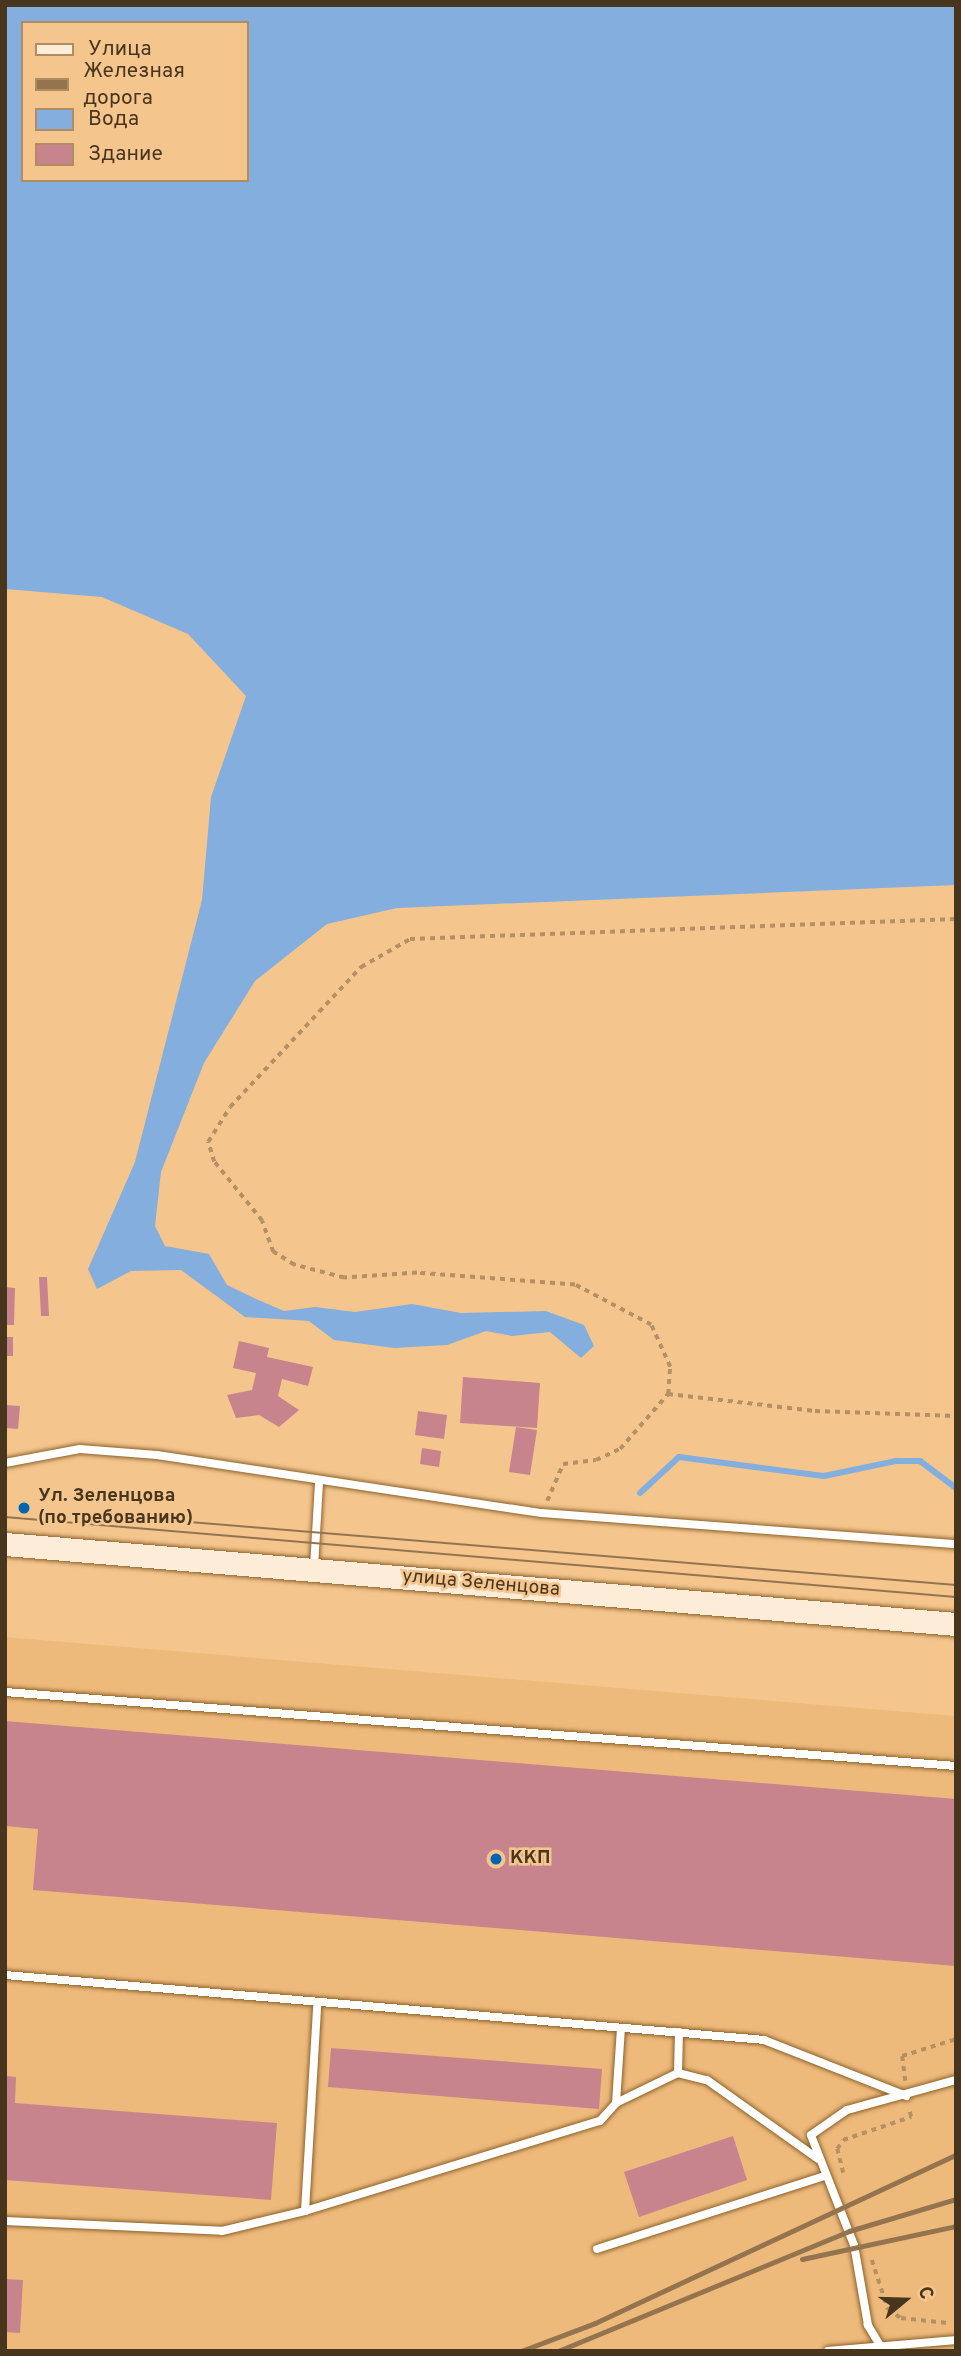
<!DOCTYPE html>
<meta charset="utf-8">
<style>
body{margin:0}
#map{position:relative;width:961px;height:2356px;overflow:hidden;background:#f4c68e;font-family:Overpass,sans-serif}
div>[style]{position:absolute}
.built>*{inset:0;background:#eeba7c}
.water>*{inset:0;background:#83aedd}
.stream>*{height:6px;margin:-3px;padding:0 3px;transform-origin:3px;border-radius:3px;background:#83aedd}
.building>*{inset:0;background:#c7848d}
.path>*{height:3.5px;margin-top:-1.75px;transform-origin:0;background:repeating-linear-gradient(90deg,#b49064 0 5px,transparent 0 10px)}
.roads{filter:drop-shadow(0 0 2px #8c622b) drop-shadow(0 0 2px #8c622b)}
.service>*{height:8px;margin:-4px;padding:0 4px;transform-origin:4px;border-radius:4px;background:#fff}
.secondary>*{height:23px;margin:-11.5px;padding:0 11.5px;transform-origin:11.5px;border-radius:11.5px;background:#fcecd8}
.tram>*{height:2px;margin:-1px;padding:0 1px;transform-origin:1px;border-radius:1px;background:#93744f}
.rail>*{height:5px;margin:-2.5px;padding:0 2.5px;transform-origin:2.5px;border-radius:2.5px;background:#93744f}
.dots>*{width:19px;height:19px;translate:-50% -50%;box-sizing:border-box;border:4px solid #f4c68e;border-radius:50%}
span{translate:-50% -50%;white-space:nowrap;text-align:center;line-height:1.15;-webkit-text-stroke:5px #f4c68e;paint-order:stroke}
.poi-label{font-size:19px;color:#48351e;font-weight:700}
.left{translate:0 -50%;text-align:left}
.street-label{font-size:19px;color:#48351e}
.frame{position:absolute;inset:0;border:7px solid #48351e;pointer-events:none}
.legend{position:absolute;left:21px;top:21px;width:228px;height:161px;box-sizing:border-box;background:#f4c68e;border:2px solid #af8c61;margin:0;padding:9px 12px;list-style:none;font-size:21px;color:#48351e}
.legend li{display:flex;align-items:center;gap:14px;height:35px}
.legend b{width:35px;border:2px solid #af8c61}
.north{position:absolute;left:870px;top:2265px;width:70px;height:70px;-webkit-text-stroke:5px #f4c68e;paint-order:stroke;rotate:71deg;font-size:19px;font-weight:700;line-height:28px;text-align:center;color:#48351e}
.north::after{content:'';display:block;margin:auto;width:24px;height:32px;background:#48351e;clip-path:polygon(50% 0,100% 100%,50% 72%,0 100%)}
</style>
<div id="map">
<div class="built">
<div style="clip-path:polygon(5px 1637px,956px 1716px,956px 2351px,5px 2351px)"></div>
</div>
<div class="water">
<div style="clip-path:polygon(evenodd,5px 5px,956px 5px,956px 885px,397px 908px,327px 924px,255px 981px,204px 1063px,161px 1172px,155px 1226px,165px 1246px,209px 1254px,227px 1285px,256px 1299px,284px 1311px,315px 1307px,355px 1312px,412px 1304px,461px 1313px,546px 1311px,584px 1325px,594px 1346px,581px 1358px,550px 1332px,512px 1336px,486px 1331px,447px 1345px,394px 1348px,334px 1340px,309px 1321px,245px 1317px,181px 1270px,131px 1271px,97px 1289px,88px 1269px,135px 1162px,202px 900px,211px 797px,246px 696px,188px 634px,102px 597px,5px 589px,5px 5px,23px 23px,247px 23px,247px 180px,23px 180px,23px 23px)"></div>
</div>
<div class="stream">
<div style="left:640px;top:1493px;width:53px;rotate:-42.7deg"></div>
<div style="left:679px;top:1457px;width:146px;rotate:7.5deg"></div>
<div style="left:824px;top:1476px;width:74px;rotate:-11.8deg"></div>
<div style="left:896px;top:1461px;width:24px"></div>
<div style="left:920px;top:1461px;width:45px;rotate:36.9deg"></div>
</div>
<div class="building">
<div style="clip-path:polygon(39px 1277px,47px 1277px,49px 1316px,41px 1316px)"></div>
<div style="clip-path:polygon(5px 1287px,15px 1288px,14px 1325px,5px 1325px)"></div>
<div style="clip-path:polygon(5px 1337px,13px 1337px,13px 1356px,5px 1356px)"></div>
<div style="clip-path:polygon(239px 1341px,269px 1348px,267px 1357px,313px 1367px,308px 1386px,282px 1379px,278px 1396px,299px 1410px,279px 1427px,259px 1415px,236px 1418px,227px 1395px,252px 1390px,256px 1373px,233px 1368px)"></div>
<div style="clip-path:polygon(463px 1377px,540px 1383px,537px 1428px,460px 1423px)"></div>
<div style="clip-path:polygon(5px 1405px,20px 1406px,18px 1429px,5px 1428px)"></div>
<div style="clip-path:polygon(418px 1411px,447px 1415px,444px 1439px,415px 1435px)"></div>
<div style="clip-path:polygon(516px 1427px,537px 1430px,530px 1475px,509px 1472px)"></div>
<div style="clip-path:polygon(422px 1448px,441px 1451px,439px 1467px,420px 1464px)"></div>
<div style="clip-path:polygon(5px 1721px,956px 1799px,956px 1966px,33px 1890px,38px 1829px,5px 1826px)"></div>
<div style="clip-path:polygon(331px 2048px,602px 2069px,599px 2109px,328px 2087px)"></div>
<div style="clip-path:polygon(5px 2076px,16px 2077px,15px 2103px,277px 2123px,271px 2200px,5px 2180px)"></div>
<div style="clip-path:polygon(733px 2136px,747px 2180px,639px 2217px,624px 2172px)"></div>
<div style="clip-path:polygon(5px 2279px,23px 2280px,20px 2333px,5px 2332px)"></div>
</div>
<div class="path">
<div style="left:668px;top:1394px;width:148px;rotate:6.6deg"></div>
<div style="left:815px;top:1411px;width:141px;rotate:2deg"></div>
<div style="left:547px;top:1501px;width:40px;rotate:-66.6deg"></div>
<div style="left:563px;top:1464px;width:33px;rotate:-7deg"></div>
<div style="left:596px;top:1460px;width:26px;rotate:-25deg"></div>
<div style="left:620px;top:1449px;width:73px;rotate:-48.9deg"></div>
<div style="left:668px;top:1394px;width:27px;rotate:-86deg"></div>
<div style="left:670px;top:1367px;width:46px;rotate:-114.3deg"></div>
<div style="left:651px;top:1325px;width:86px;rotate:-152.2deg"></div>
<div style="left:575px;top:1285px;width:158px;rotate:-175.7deg"></div>
<div style="left:417px;top:1273px;width:73px;rotate:176.1deg"></div>
<div style="left:344px;top:1278px;width:52px;rotate:-165.4deg"></div>
<div style="left:294px;top:1265px;width:25px;rotate:-148deg"></div>
<div style="left:273px;top:1252px;width:33px;rotate:-110deg"></div>
<div style="left:262px;top:1221px;width:76px;rotate:-129.1deg"></div>
<div style="left:214px;top:1162px;width:21px;rotate:-107deg"></div>
<div style="left:208px;top:1142px;width:41px;rotate:-57.8deg"></div>
<div style="left:230px;top:1107px;width:192px;rotate:-46.9deg"></div>
<div style="left:361px;top:967px;width:56px;rotate:-29.7deg"></div>
<div style="left:410px;top:939px;width:546px;rotate:-2.1deg"></div>
<div style="left:905px;top:2081px;width:25px;rotate:-97deg"></div>
<div style="left:902px;top:2056px;width:57px;rotate:-17.5deg"></div>
<div style="left:843px;top:2173px;width:25px;rotate:-104deg"></div>
<div style="left:837px;top:2149px;width:11px;rotate:-56deg"></div>
<div style="left:843px;top:2140px;width:72px;rotate:-18.7deg"></div>
<div style="left:911px;top:2117px;width:7px;rotate:-106deg"></div>
<div style="left:872px;top:2260px;width:52px;rotate:71.9deg"></div>
<div style="left:888px;top:2309px;width:16px;rotate:35deg"></div>
<div style="left:901px;top:2318px;width:47px;rotate:6.1deg"></div>
</div>
<div class="roads">
<div class="service">
<div style="left:5px;top:1463px;width:76px;rotate:-10.6deg"></div>
<div style="left:80px;top:1449px;width:77px;rotate:4.5deg"></div>
<div style="left:157px;top:1455px;width:389px;rotate:8.6deg"></div>
<div style="left:542px;top:1513px;width:415px;rotate:4.3deg"></div>
<div style="left:314px;top:1567px;width:85px;rotate:-86.6deg"></div>
<div style="left:5px;top:1692px;width:954px;rotate:4.45deg"></div>
<div style="left:5px;top:1975px;width:762px;rotate:4.89deg"></div>
<div style="left:764px;top:2040px;width:153px;rotate:21.5deg"></div>
<div style="left:678px;top:2073px;width:41px;rotate:-88.6deg"></div>
<div style="left:616px;top:2103px;width:75px;rotate:-86.2deg"></div>
<div style="left:305px;top:2211px;width:205px;rotate:-86.6deg"></div>
<div style="left:5px;top:2221px;width:217px;rotate:2.6deg"></div>
<div style="left:222px;top:2231px;width:85px;rotate:-13.5deg"></div>
<div style="left:305px;top:2211px;width:308px;rotate:-17deg"></div>
<div style="left:600px;top:2121px;width:24px;rotate:-48deg"></div>
<div style="left:616px;top:2103px;width:69px;rotate:-25.8deg"></div>
<div style="left:678px;top:2073px;width:30px;rotate:14deg"></div>
<div style="left:707px;top:2080px;width:136px;rotate:35.4deg"></div>
<div style="left:597px;top:2249px;width:239px;rotate:-17.8deg"></div>
<div style="left:881px;top:2347px;width:26px;rotate:-121deg"></div>
<div style="left:868px;top:2325px;width:81px;rotate:-99.9deg"></div>
<div style="left:854px;top:2245px;width:118px;rotate:-111.4deg"></div>
<div style="left:811px;top:2135px;width:44px;rotate:-34.8deg"></div>
<div style="left:847px;top:2110px;width:113px;rotate:-15.4deg"></div>
<div style="left:828px;top:2351px;width:128px;rotate:-4.9deg"></div>
</div>
<div class="secondary">
<div style="left:5px;top:1544px;width:954px;rotate:4.81deg"></div>
</div>
</div>
<div class="tram">
<div style="left:80px;top:1513px;width:879px;rotate:4.7deg"></div>
<div style="left:5px;top:1517px;width:954px;rotate:4.81deg"></div>
</div>
<div class="rail">
<div style="left:802px;top:2259px;width:157px;rotate:-12.1deg"></div>
<div style="left:521px;top:2351px;width:79px;rotate:-20.7deg"></div>
<div style="left:595px;top:2323px;width:398px;rotate:-25deg"></div>
<div style="left:558px;top:2351px;width:315px;rotate:-22.4deg"></div>
<div style="left:849px;top:2231px;width:112px;rotate:-16.7deg"></div>
</div>
<div class="dots">
<div style="left:24px;top:1508px;background:#0364b1"></div>
<div style="left:496px;top:1859px;background:#0364b1"></div>
</div>
<div class="poi-label">
<span class="left" style="left:38px;top:1508px">Ул. Зеленцова<br>(по требованию)</span>
<span class="left" style="left:510px;top:1859px">ККП</span>
</div>
<div class="street-label">
<span style="left:481px;top:1584px;rotate:5deg">улица Зеленцова</span>
</div>
<div class="frame"></div>
<ul class="legend">
<li><b style="height:9px;background:#fcecd8"></b>Улица</li>
<li><b style="height:9px;background:#93744f"></b>Железная дорога</li>
<li><b style="height:19px;background:#83aedd"></b>Вода</li>
<li><b style="height:19px;background:#c7848d"></b>Здание</li>
</ul>
<div class="north">С</div>
</div>
